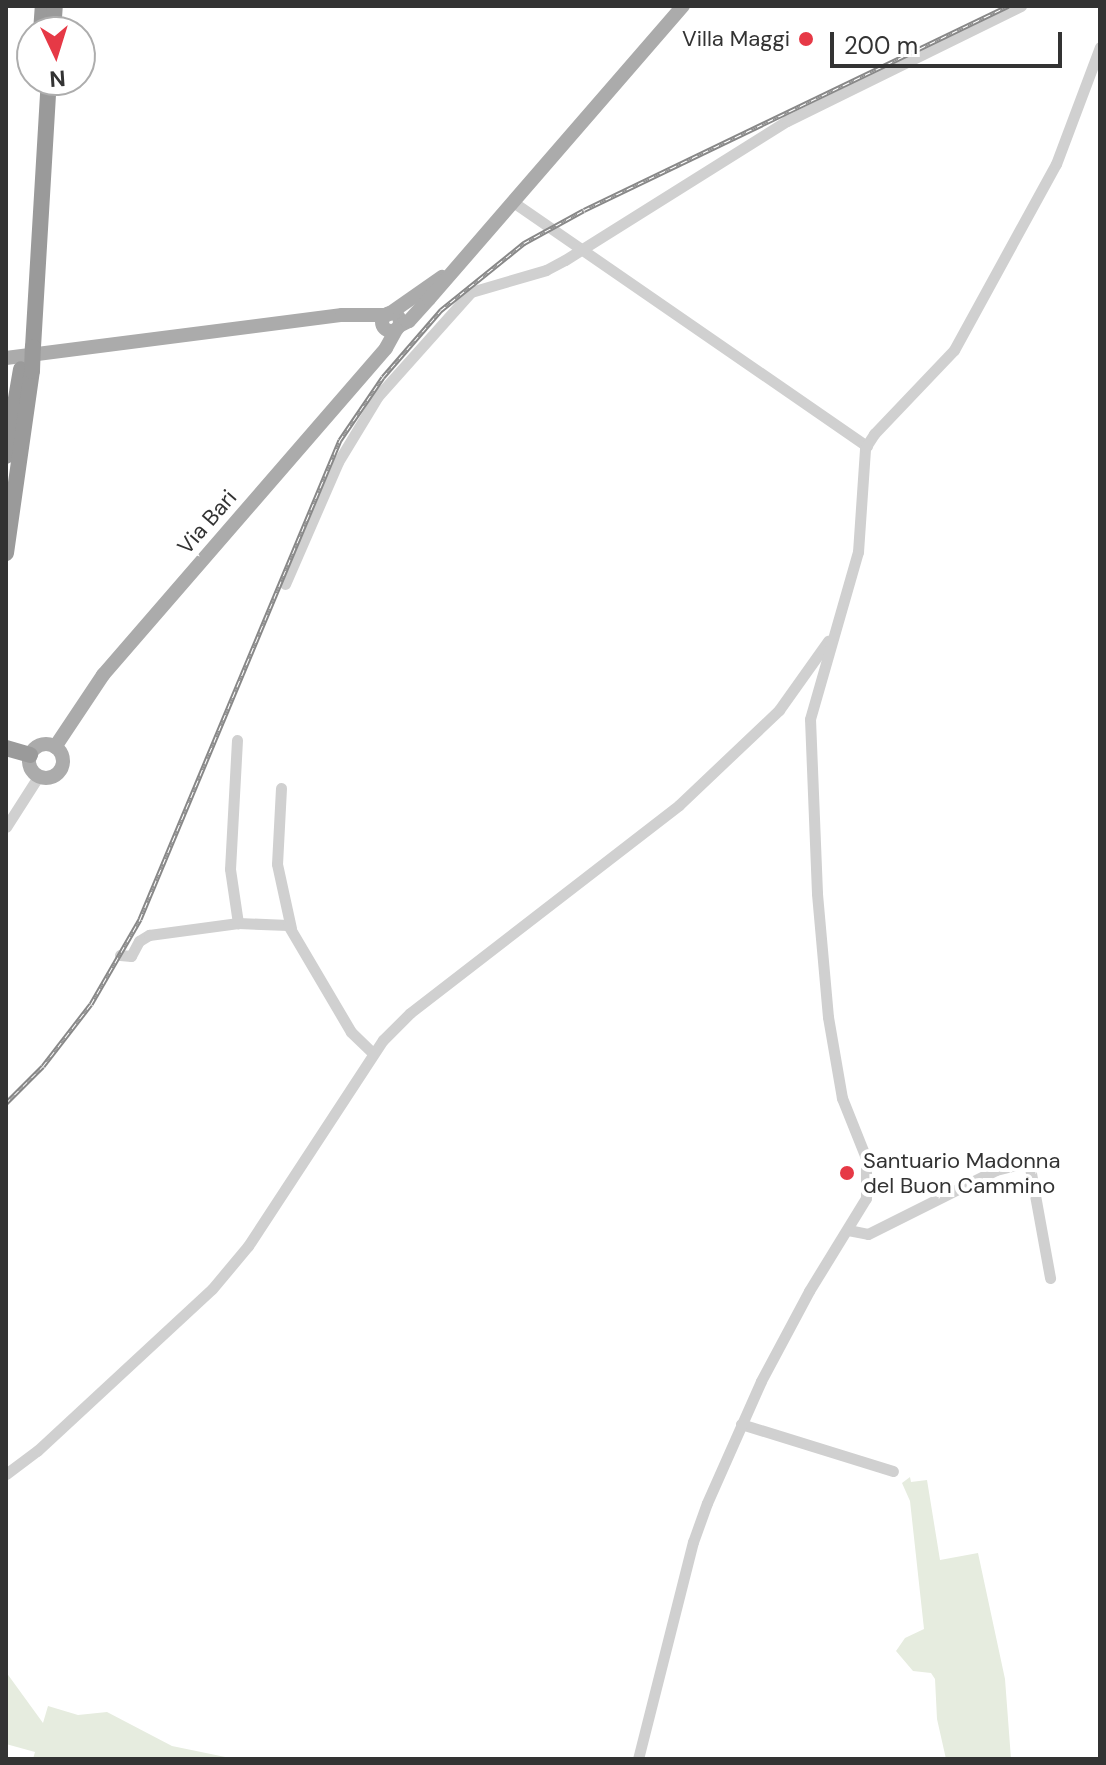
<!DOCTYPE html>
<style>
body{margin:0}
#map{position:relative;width:1106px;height:1765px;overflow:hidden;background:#fff;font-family:"DM Sans",sans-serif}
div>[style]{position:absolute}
.green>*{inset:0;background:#e6ecdf}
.minor>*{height:11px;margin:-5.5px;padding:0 5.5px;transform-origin:5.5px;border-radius:5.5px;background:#d0d0d0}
.major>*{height:14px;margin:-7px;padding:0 7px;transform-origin:7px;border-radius:7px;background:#ababab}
.major>.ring{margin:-7px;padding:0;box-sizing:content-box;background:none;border:14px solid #ababab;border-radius:50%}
.highway>*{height:16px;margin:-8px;padding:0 8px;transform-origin:8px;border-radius:8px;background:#9a9a9a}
.rail>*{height:5px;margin-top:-2.5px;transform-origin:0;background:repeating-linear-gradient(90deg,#fff 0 6px,#888 0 12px);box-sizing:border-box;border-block:2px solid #888}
.highway-bridge>*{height:16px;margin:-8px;padding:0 8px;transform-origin:8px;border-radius:8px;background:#9a9a9a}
.dots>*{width:22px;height:22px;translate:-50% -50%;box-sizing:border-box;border:4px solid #fff;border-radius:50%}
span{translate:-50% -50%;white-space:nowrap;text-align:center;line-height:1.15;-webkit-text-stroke:8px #fff;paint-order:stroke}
.poi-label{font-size:22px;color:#333}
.right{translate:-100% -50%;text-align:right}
.left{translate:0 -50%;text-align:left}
.street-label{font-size:22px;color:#333}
.frame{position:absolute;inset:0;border:8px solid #333;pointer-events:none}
.north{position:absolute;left:16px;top:16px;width:80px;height:80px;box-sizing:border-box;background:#fff;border:2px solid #adadad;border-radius:50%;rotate:176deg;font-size:22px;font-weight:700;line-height:32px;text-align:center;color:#333}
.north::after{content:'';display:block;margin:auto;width:28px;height:36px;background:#e63946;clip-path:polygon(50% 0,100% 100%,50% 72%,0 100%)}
.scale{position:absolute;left:830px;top:32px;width:232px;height:36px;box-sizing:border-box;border:4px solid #333;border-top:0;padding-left:10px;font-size:24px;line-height:28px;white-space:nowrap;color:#333;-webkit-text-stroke:6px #fff;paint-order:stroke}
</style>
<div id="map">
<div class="green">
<div style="clip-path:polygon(910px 1477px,911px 1482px,927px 1480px,940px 1560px,978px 1553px,1005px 1679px,1011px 1759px,946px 1759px,937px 1719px,935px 1679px,931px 1673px,913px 1671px,896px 1651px,905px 1638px,924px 1629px,910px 1501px,902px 1483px)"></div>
<div style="clip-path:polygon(6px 1672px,43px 1723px,48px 1706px,78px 1715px,107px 1712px,172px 1746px,235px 1759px,33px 1759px,35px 1752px,6px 1744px)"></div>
</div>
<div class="minor">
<div style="left:513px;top:202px;width:430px;rotate:34.6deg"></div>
<div style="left:285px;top:584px;width:133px;rotate:-66.5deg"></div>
<div style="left:338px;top:462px;width:77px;rotate:-58.8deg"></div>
<div style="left:378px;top:396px;width:140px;rotate:-48.2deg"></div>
<div style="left:471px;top:292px;width:78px;rotate:-16.3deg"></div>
<div style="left:546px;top:270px;width:21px;rotate:-28deg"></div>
<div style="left:565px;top:260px;width:262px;rotate:-32.1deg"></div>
<div style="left:787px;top:121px;width:261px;rotate:-26.2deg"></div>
<div style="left:237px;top:740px;width:129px;rotate:93.1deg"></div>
<div style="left:230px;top:869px;width:55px;rotate:81.6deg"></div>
<div style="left:281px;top:788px;width:76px;rotate:93deg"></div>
<div style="left:277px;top:864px;width:66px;rotate:77.7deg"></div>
<div style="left:6px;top:827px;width:59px;rotate:-57.4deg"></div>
<div style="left:120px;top:955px;width:11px;rotate:5deg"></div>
<div style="left:131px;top:956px;width:17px;rotate:-62deg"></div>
<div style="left:139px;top:941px;width:12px;rotate:-31deg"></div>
<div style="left:149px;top:935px;width:90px;rotate:-7.7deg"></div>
<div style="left:238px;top:923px;width:50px;rotate:2.3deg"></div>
<div style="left:288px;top:925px;width:124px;rotate:59.5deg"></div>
<div style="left:351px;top:1032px;width:30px;rotate:44deg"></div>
<div style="left:848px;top:1230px;width:20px;rotate:11deg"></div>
<div style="left:868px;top:1234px;width:143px;rotate:-26.6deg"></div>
<div style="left:996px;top:1170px;width:34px;rotate:-14deg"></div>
<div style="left:1029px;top:1162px;width:118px;rotate:79.7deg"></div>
<div style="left:741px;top:1424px;width:159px;rotate:17.2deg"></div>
<div style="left:6px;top:1474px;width:39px;rotate:-37deg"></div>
<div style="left:37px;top:1451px;width:238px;rotate:-42.8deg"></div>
<div style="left:212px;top:1289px;width:56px;rotate:-50.1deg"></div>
<div style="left:248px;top:1246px;width:246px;rotate:-56.8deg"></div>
<div style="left:383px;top:1040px;width:38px;rotate:-45deg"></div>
<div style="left:410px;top:1013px;width:340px;rotate:-37.7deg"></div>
<div style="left:679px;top:805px;width:138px;rotate:-43.5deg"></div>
<div style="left:779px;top:710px;width:85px;rotate:-54.6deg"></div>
<div style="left:638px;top:1759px;width:224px;rotate:-75.8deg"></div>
<div style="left:693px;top:1542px;width:41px;rotate:-70.3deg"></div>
<div style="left:707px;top:1503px;width:133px;rotate:-66.1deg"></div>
<div style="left:761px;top:1381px;width:102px;rotate:-61.9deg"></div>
<div style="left:809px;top:1291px;width:109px;rotate:-58.5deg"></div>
<div style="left:866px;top:1198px;width:40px;rotate:-90deg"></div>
<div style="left:866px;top:1158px;width:65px;rotate:-111.8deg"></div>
<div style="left:842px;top:1098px;width:82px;rotate:-99.8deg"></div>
<div style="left:828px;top:1017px;width:124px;rotate:-95.1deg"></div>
<div style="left:817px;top:893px;width:174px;rotate:-92.3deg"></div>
<div style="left:810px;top:719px;width:174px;rotate:-74deg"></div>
<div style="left:858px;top:552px;width:104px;rotate:-86.1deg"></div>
<div style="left:865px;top:448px;width:17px;rotate:-57deg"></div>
<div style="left:874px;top:434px;width:116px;rotate:-46.4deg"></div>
<div style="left:954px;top:350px;width:212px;rotate:-61.3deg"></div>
<div style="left:1056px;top:164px;width:125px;rotate:-69.4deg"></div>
</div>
<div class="major">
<div class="ring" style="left:382px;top:313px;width:4px;height:4px"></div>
<div style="left:389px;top:314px;width:65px;rotate:-34.9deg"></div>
<div style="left:399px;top:326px;width:11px;rotate:-27deg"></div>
<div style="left:409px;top:321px;width:30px;rotate:-48deg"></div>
<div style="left:429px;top:299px;width:388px;rotate:-49.1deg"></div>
<div style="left:6px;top:358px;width:339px;rotate:-7.3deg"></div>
<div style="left:342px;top:315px;width:45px"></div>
<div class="ring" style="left:29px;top:744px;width:20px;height:20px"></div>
<div style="left:55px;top:747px;width:87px;rotate:-56.3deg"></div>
<div style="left:103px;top:675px;width:432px;rotate:-49.1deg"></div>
<div style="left:386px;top:348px;width:21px;rotate:-61deg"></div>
</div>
<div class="highway">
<div style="left:41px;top:32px;width:26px;rotate:-86deg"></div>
<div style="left:53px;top:32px;width:26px;rotate:-86deg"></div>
<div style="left:33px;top:347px;width:267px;rotate:-86.6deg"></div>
<div style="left:6px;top:456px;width:88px;rotate:-80.2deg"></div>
<div style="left:6px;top:553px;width:184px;rotate:-81.9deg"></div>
<div style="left:6px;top:748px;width:25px;rotate:16deg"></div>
</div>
<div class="rail">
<div style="left:6px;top:1103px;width:52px;rotate:-45deg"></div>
<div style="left:43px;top:1066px;width:78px;rotate:-52.3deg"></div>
<div style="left:91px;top:1004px;width:98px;rotate:-60deg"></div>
<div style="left:140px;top:919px;width:519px;rotate:-67.34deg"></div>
<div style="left:340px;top:440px;width:76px;rotate:-55.7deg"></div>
<div style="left:383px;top:377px;width:89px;rotate:-49.1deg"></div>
<div style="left:441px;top:310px;width:107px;rotate:-38.9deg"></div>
<div style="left:524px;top:243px;width:68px;rotate:-28.8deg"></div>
<div style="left:584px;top:210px;width:471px;rotate:-25.7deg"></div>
</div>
<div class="highway-bridge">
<div style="left:32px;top:371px;width:24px;rotate:-88deg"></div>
</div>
<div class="dots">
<div style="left:806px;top:39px;background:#e63946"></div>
<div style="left:847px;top:1173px;background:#e63946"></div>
</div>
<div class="poi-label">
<span class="right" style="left:790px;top:39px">Villa Maggi</span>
<span class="left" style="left:863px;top:1173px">Santuario Madonna<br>del Buon Cammino</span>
</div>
<div class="street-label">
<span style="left:207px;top:522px;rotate:-49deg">Via Bari</span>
</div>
<div class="frame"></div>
<div class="north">N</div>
<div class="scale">200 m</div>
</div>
